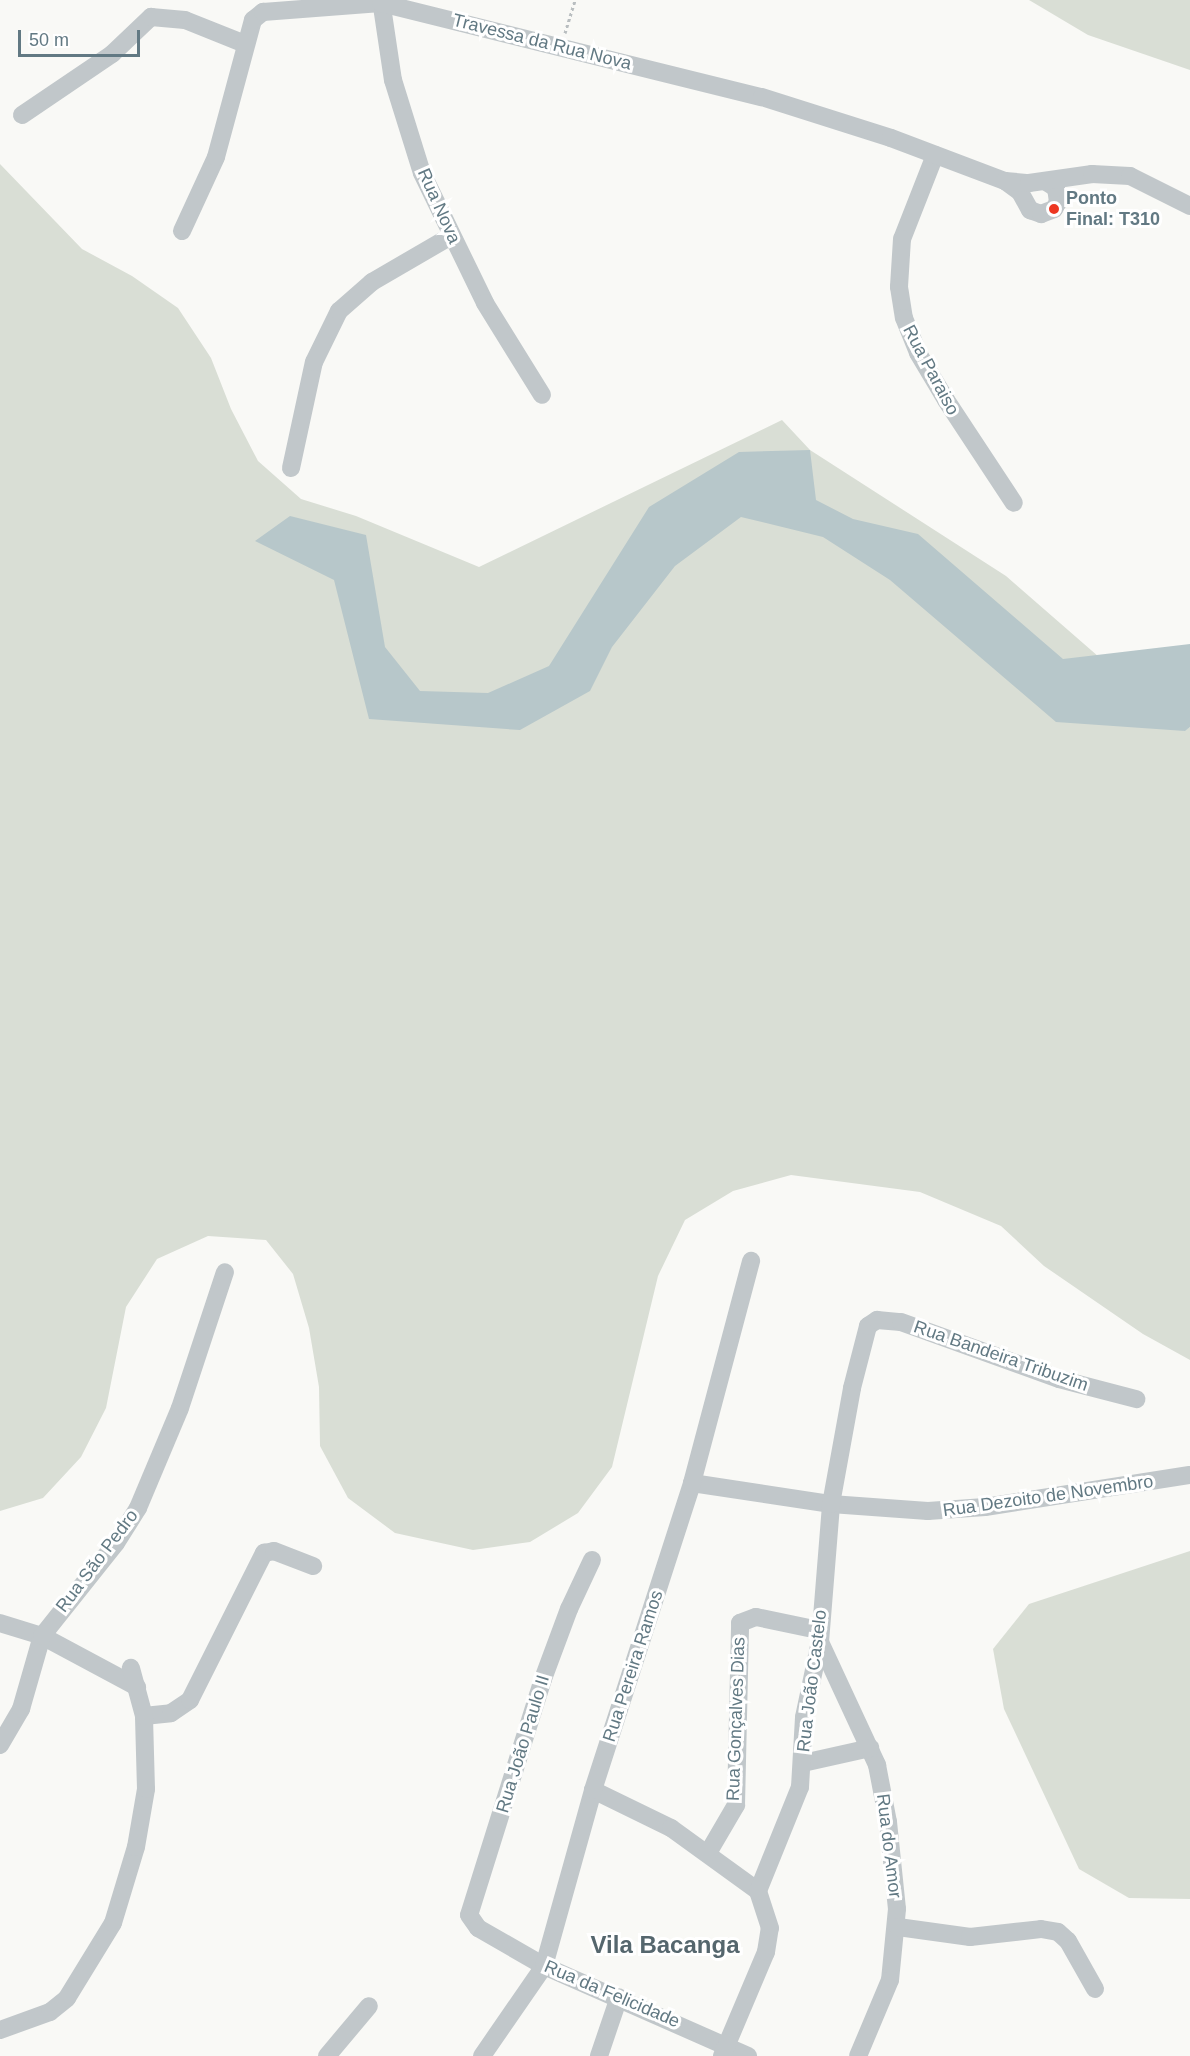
<!DOCTYPE html>
<meta charset="utf-8">
<style>
body{margin:0}
#map{position:relative;width:1190px;height:2056px;overflow:hidden;background:#f9f9f6;font-family:Arial,sans-serif}
div>[style]{position:absolute}
.green>*{inset:0;background:#d9ded5}
.water>*{inset:0;background:#b7c7ca}
.path>*{height:3px;margin-top:-1.5px;transform-origin:0;background:repeating-linear-gradient(90deg,#b9bec0 0 3px,transparent 0 6px)}
.minor>*{height:18px;margin:-9px;padding:0 9px;transform-origin:9px;border-radius:9px;background:#c1c7ca}
.dots>*{width:16px;height:16px;translate:-50% -50%;box-sizing:border-box;border:3px solid #fff;border-radius:50%}
span{translate:-50% -50%;white-space:nowrap;text-align:center;line-height:1.15;-webkit-text-stroke:6px #fff;paint-order:stroke}
.street-label{font-size:18px;color:#627983}
.poi-label{font-size:18px;color:#627983;font-weight:700}
.left{translate:0 -50%;text-align:left}
.district-label{font-size:24px;color:#55666d;font-weight:700}
.scale{position:absolute;left:18px;top:30px;width:122px;height:27px;box-sizing:border-box;border:3px solid #627983;border-top:0;padding-left:8px;font-size:18px;line-height:21px;white-space:nowrap;color:#627983;-webkit-text-stroke:4px #fff;paint-order:stroke}
</style>
<div id="map">
<div class="green">
<div style="clip-path:polygon(1029px 0,1190px 0,1190px 70px,1088px 35px)"></div>
<div style="clip-path:polygon(0 164px,82px 249px,132px 276px,178px 308px,211px 358px,231px 409px,258px 461px,301px 499px,356px 516px,479px 567px,782px 420px,810px 450px,1006px 576px,1184px 731px,1190px 727px,1190px 1360px,1143px 1334px,1044px 1266px,1001px 1226px,920px 1192px,791px 1175px,733px 1191px,685px 1220px,658px 1276px,612px 1467px,578px 1513px,530px 1542px,473px 1550px,395px 1533px,348px 1498px,320px 1446px,319px 1387px,309px 1328px,293px 1274px,266px 1240px,208px 1236px,157px 1259px,126px 1307px,106px 1408px,81px 1457px,43px 1498px,0 1511px)"></div>
<div style="clip-path:polygon(1190px 1551px,1190px 1899px,1129px 1898px,1079px 1869px,1004px 1709px,993px 1649px,1029px 1604px)"></div>
</div>
<div class="water">
<div style="clip-path:polygon(810px 450px,816px 500px,853px 519px,918px 534px,1063px 659px,1190px 644px,1190px 727px,1185px 731px,1056px 722px,890px 580px,823px 537px,741px 517px,675px 566px,612px 647px,590px 691px,520px 730px,369px 719px,334px 580px,255px 541px,290px 516px,366px 535px,385px 647px,420px 691px,488px 693px,549px 666px,649px 507px,739px 452px)"></div>
</div>
<div class="path">
<div style="left:565px;top:33px;width:34px;rotate:-73deg"></div>
</div>
<div class="minor">
<div style="left:381px;top:0;width:81px;rotate:81.5deg"></div>
<div style="left:393px;top:80px;width:97px;rotate:72.7deg"></div>
<div style="left:422px;top:173px;width:144px;rotate:64.1deg"></div>
<div style="left:485px;top:303px;width:108px;rotate:58.2deg"></div>
<div style="left:22px;top:115px;width:109px;rotate:-34.1deg"></div>
<div style="left:112px;top:54px;width:54px;rotate:-43.5deg"></div>
<div style="left:151px;top:17px;width:34px;rotate:5deg"></div>
<div style="left:185px;top:20px;width:65px;rotate:21.8deg"></div>
<div style="left:935px;top:155px;width:90px;rotate:111.4deg"></div>
<div style="left:902px;top:239px;width:48px;rotate:93.6deg"></div>
<div style="left:899px;top:287px;width:31px;rotate:81deg"></div>
<div style="left:904px;top:318px;width:38px;rotate:68deg"></div>
<div style="left:918px;top:353px;width:55px;rotate:59.2deg"></div>
<div style="left:946px;top:400px;width:123px;rotate:56.6deg"></div>
<div style="left:1005px;top:181px;width:19px;rotate:36deg"></div>
<div style="left:1020px;top:192px;width:21px;rotate:61deg"></div>
<div style="left:1030px;top:210px;width:12px;rotate:20deg"></div>
<div style="left:1041px;top:214px;width:14px;rotate:-21deg"></div>
<div style="left:1054px;top:209px;width:8px;rotate:-60deg"></div>
<div style="left:1058px;top:202px;width:14px;rotate:-98deg"></div>
<div style="left:1056px;top:188px;width:13px;rotate:-148deg"></div>
<div style="left:182px;top:231px;width:81px;rotate:-65.3deg"></div>
<div style="left:216px;top:157px;width:142px;rotate:-74.9deg"></div>
<div style="left:253px;top:20px;width:13px;rotate:-39deg"></div>
<div style="left:263px;top:12px;width:118px;rotate:-4.4deg"></div>
<div style="left:381px;top:3px;width:392px;rotate:13.9deg"></div>
<div style="left:762px;top:97px;width:135px;rotate:17.6deg"></div>
<div style="left:891px;top:138px;width:122px;rotate:20.7deg"></div>
<div style="left:1005px;top:181px;width:24px;rotate:5deg"></div>
<div style="left:1029px;top:183px;width:64px;rotate:-8.1deg"></div>
<div style="left:1092px;top:174px;width:38px;rotate:3deg"></div>
<div style="left:1130px;top:176px;width:67px;rotate:26.6deg"></div>
<div style="left:291px;top:468px;width:108px;rotate:-77.8deg"></div>
<div style="left:314px;top:362px;width:57px;rotate:-63.9deg"></div>
<div style="left:339px;top:311px;width:44px;rotate:-41.3deg"></div>
<div style="left:372px;top:282px;width:91px;rotate:-30.2deg"></div>
<div style="left:692px;top:1483px;width:141px;rotate:8.6deg"></div>
<div style="left:831px;top:1504px;width:97px;rotate:4.1deg"></div>
<div style="left:928px;top:1511px;width:57px;rotate:-4deg"></div>
<div style="left:985px;top:1507px;width:207px;rotate:-8.9deg"></div>
<div style="left:592px;top:1560px;width:54px;rotate:115.1deg"></div>
<div style="left:569px;top:1609px;width:75px;rotate:110.4deg"></div>
<div style="left:543px;top:1679px;width:247px;rotate:107.4deg"></div>
<div style="left:469px;top:1915px;width:16px;rotate:55deg"></div>
<div style="left:478px;top:1928px;width:76px;rotate:29.9deg"></div>
<div style="left:544px;top:1966px;width:223px;rotate:23.8deg"></div>
<div style="left:0;top:1623px;width:44px;rotate:17.2deg"></div>
<div style="left:42px;top:1636px;width:108px;rotate:28.2deg"></div>
<div style="left:820px;top:1642px;width:136px;rotate:65.1deg"></div>
<div style="left:877px;top:1765px;width:58px;rotate:79.1deg"></div>
<div style="left:888px;top:1822px;width:87px;rotate:84.1deg"></div>
<div style="left:897px;top:1909px;width:71px;rotate:95.6deg"></div>
<div style="left:890px;top:1980px;width:82px;rotate:112.8deg"></div>
<div style="left:144px;top:1716px;width:27px;rotate:-6deg"></div>
<div style="left:171px;top:1713px;width:23px;rotate:-34deg"></div>
<div style="left:190px;top:1700px;width:165px;rotate:-63.3deg"></div>
<div style="left:264px;top:1553px;width:10px;rotate:-11deg"></div>
<div style="left:274px;top:1551px;width:42px;rotate:21deg"></div>
<div style="left:0;top:1745px;width:42px;rotate:-59.7deg"></div>
<div style="left:21px;top:1709px;width:76px;rotate:-74deg"></div>
<div style="left:42px;top:1636px;width:119px;rotate:-51.5deg"></div>
<div style="left:116px;top:1543px;width:41px;rotate:-57.8deg"></div>
<div style="left:138px;top:1508px;width:108px;rotate:-67.2deg"></div>
<div style="left:180px;top:1408px;width:143px;rotate:-71.7deg"></div>
<div style="left:803px;top:1763px;width:69px;rotate:-12.6deg"></div>
<div style="left:593px;top:1790px;width:87px;rotate:26deg"></div>
<div style="left:671px;top:1828px;width:107px;rotate:35.9deg"></div>
<div style="left:708px;top:1853px;width:56px;rotate:-59.7deg"></div>
<div style="left:736px;top:1805px;width:182px;rotate:-88.7deg"></div>
<div style="left:740px;top:1623px;width:17px;rotate:-21deg"></div>
<div style="left:756px;top:1617px;width:63px;rotate:11.8deg"></div>
<div style="left:898px;top:1927px;width:73px;rotate:7.9deg"></div>
<div style="left:970px;top:1937px;width:71px;rotate:-6.4deg"></div>
<div style="left:1041px;top:1929px;width:17px;rotate:10deg"></div>
<div style="left:1058px;top:1932px;width:13px;rotate:42deg"></div>
<div style="left:1068px;top:1941px;width:55px;rotate:60.6deg"></div>
<div style="left:0;top:2030px;width:53px;rotate:-19.8deg"></div>
<div style="left:50px;top:2012px;width:22px;rotate:-39deg"></div>
<div style="left:67px;top:1998px;width:88px;rotate:-58.5deg"></div>
<div style="left:113px;top:1923px;width:79px;rotate:-73.2deg"></div>
<div style="left:136px;top:1847px;width:59px;rotate:-80.2deg"></div>
<div style="left:146px;top:1789px;width:73px;rotate:-91.6deg"></div>
<div style="left:144px;top:1716px;width:50px;rotate:-105.2deg"></div>
<div style="left:327px;top:2056px;width:65px;rotate:-50deg"></div>
<div style="left:482px;top:2056px;width:109px;rotate:-55.4deg"></div>
<div style="left:544px;top:1966px;width:183px;rotate:-74.4deg"></div>
<div style="left:593px;top:1790px;width:323px;rotate:-72.1deg"></div>
<div style="left:692px;top:1483px;width:230px;rotate:-75.1deg"></div>
<div style="left:599px;top:2056px;width:62px;rotate:-71.3deg"></div>
<div style="left:722px;top:2056px;width:113px;rotate:-67.1deg"></div>
<div style="left:766px;top:1952px;width:24px;rotate:-81deg"></div>
<div style="left:770px;top:1928px;width:39px;rotate:-108deg"></div>
<div style="left:758px;top:1891px;width:112px;rotate:-68deg"></div>
<div style="left:800px;top:1787px;width:70px;rotate:-86.7deg"></div>
<div style="left:804px;top:1717px;width:77px;rotate:-78deg"></div>
<div style="left:820px;top:1642px;width:138px;rotate:-85.4deg"></div>
<div style="left:831px;top:1504px;width:118px;rotate:-79.7deg"></div>
<div style="left:852px;top:1388px;width:64px;rotate:-75.5deg"></div>
<div style="left:868px;top:1326px;width:11px;rotate:-34deg"></div>
<div style="left:877px;top:1320px;width:24px;rotate:5deg"></div>
<div style="left:901px;top:1322px;width:168px;rotate:19.8deg"></div>
<div style="left:1059px;top:1379px;width:80px;rotate:14.6deg"></div>
</div>
<div class="dots">
<div style="left:1054px;top:209px;background:#ed3722"></div>
</div>
<div class="street-label">
<span style="left:542px;top:42px;rotate:14deg">Travessa da Rua Nova</span>
<span style="left:439px;top:206px;rotate:66deg">Rua Nova</span>
<span style="left:931px;top:370px;rotate:62deg">Rua Paraiso</span>
<span style="left:1001px;top:1356px;rotate:19deg">Rua Bandeira Tribuzim</span>
<span style="left:1048px;top:1496px;rotate:-8deg">Rua Dezoito de Novembro</span>
<span style="left:97px;top:1561px;rotate:-53deg">Rua São Pedro</span>
<span style="left:633px;top:1666px;rotate:-72deg">Rua Pereira Ramos</span>
<span style="left:812px;top:1681px;rotate:-83deg">Rua João Castelo</span>
<span style="left:736px;top:1719px;rotate:-88deg">Rua Gonçalves Dias</span>
<span style="left:523px;top:1744px;rotate:-73deg">Rua João Paulo II</span>
<span style="left:889px;top:1846px;rotate:83deg">Rua do Amor</span>
<span style="left:612px;top:1994px;rotate:23deg">Rua da Felicidade</span>
</div>
<div class="poi-label">
<span class="left" style="left:1066px;top:209px">Ponto<br>Final: T310</span>
</div>
<div class="district-label">
<span style="left:665px;top:1945px">Vila Bacanga</span>
</div>
<div class="scale">50 m</div>
</div>
